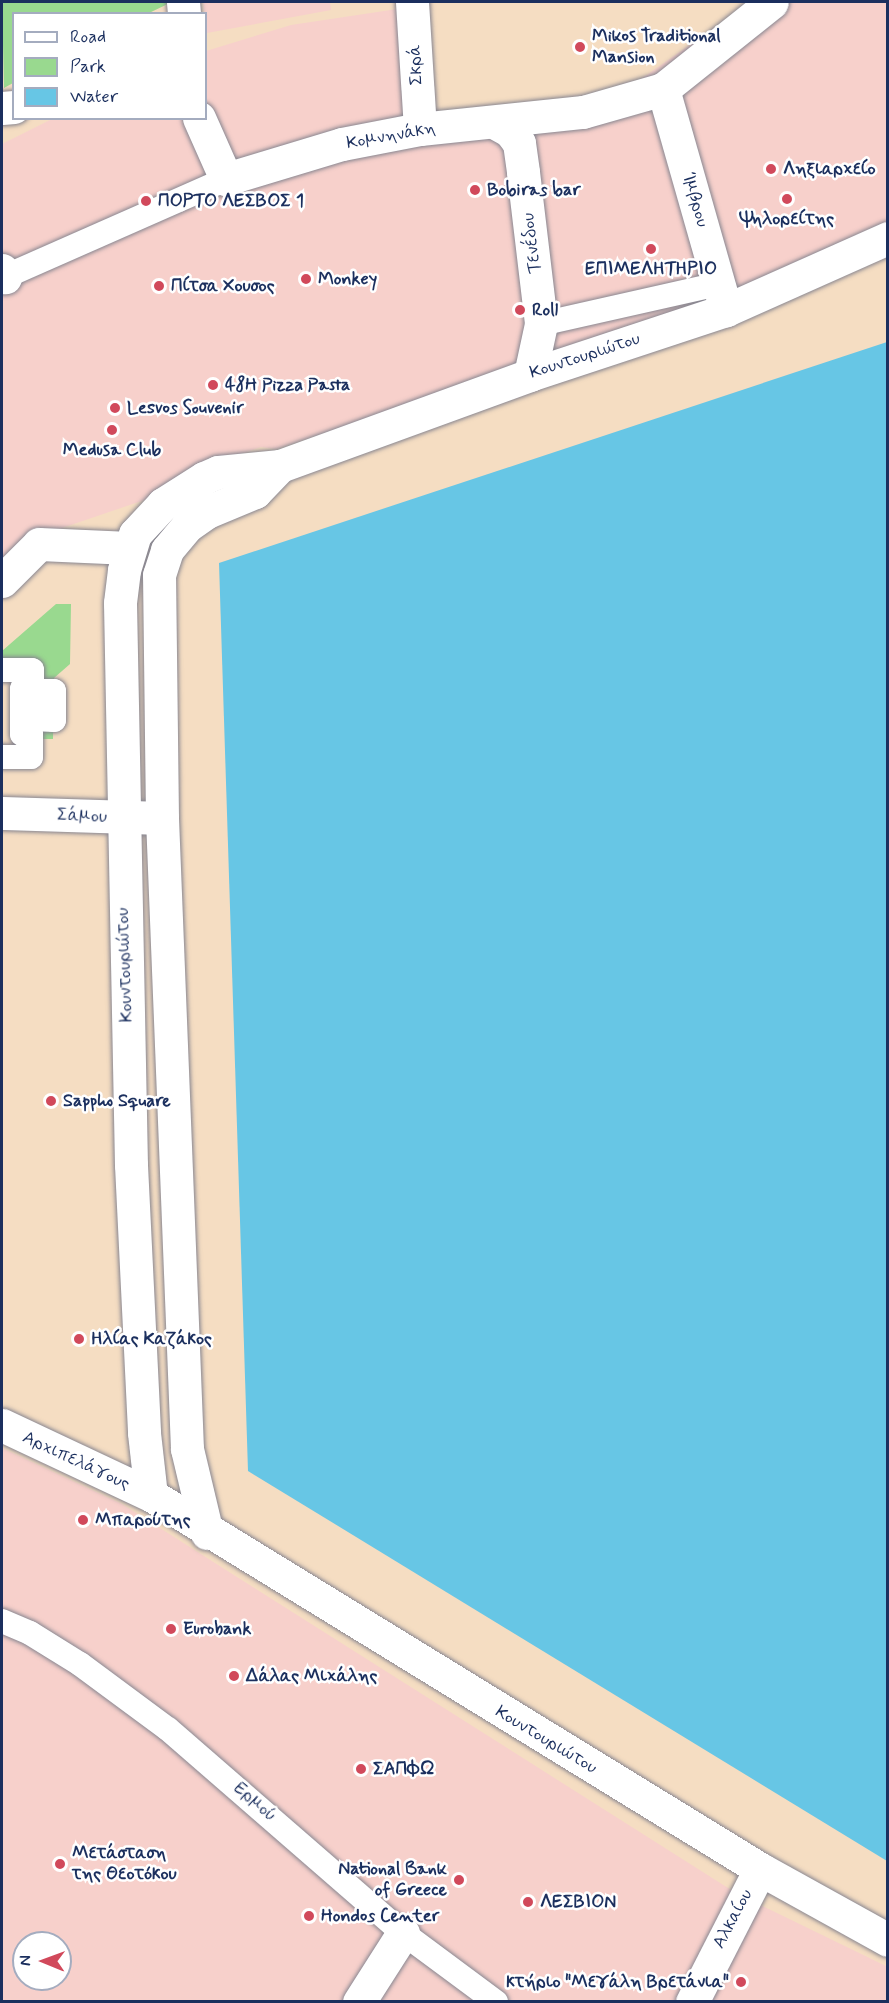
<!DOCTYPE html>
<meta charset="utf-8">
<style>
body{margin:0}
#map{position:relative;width:889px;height:2003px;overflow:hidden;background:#f5ddc2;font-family:Mynerve,sans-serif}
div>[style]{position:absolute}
.built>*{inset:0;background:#f7d0cb}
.green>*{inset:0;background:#99d98f}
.water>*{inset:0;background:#67c6e5}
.roads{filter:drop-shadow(0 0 2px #888690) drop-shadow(0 0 2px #888690)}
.pedestrian>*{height:24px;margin:-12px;padding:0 12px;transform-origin:12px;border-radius:12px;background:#fff}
.minor>*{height:33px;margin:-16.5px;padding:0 16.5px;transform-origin:16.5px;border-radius:16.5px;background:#fff}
.primary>*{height:33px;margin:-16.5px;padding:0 16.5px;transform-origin:16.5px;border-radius:16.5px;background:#fff}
.dots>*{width:16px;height:16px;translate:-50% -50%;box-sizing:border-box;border:3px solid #fff;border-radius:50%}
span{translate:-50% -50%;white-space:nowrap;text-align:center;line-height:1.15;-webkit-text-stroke:5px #fff;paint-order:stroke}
.poi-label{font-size:18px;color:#1b2f5e;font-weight:700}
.left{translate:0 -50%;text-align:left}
.right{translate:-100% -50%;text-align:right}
.street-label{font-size:18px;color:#1b2f5e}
.frame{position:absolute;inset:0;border:3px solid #1b2f5e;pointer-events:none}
.legend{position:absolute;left:12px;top:12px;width:195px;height:108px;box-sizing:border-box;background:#fff;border:2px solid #a4acbf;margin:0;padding:8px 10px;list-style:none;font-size:18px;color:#1b2f5e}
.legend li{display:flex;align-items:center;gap:12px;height:30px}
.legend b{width:30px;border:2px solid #a4acbf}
.north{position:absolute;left:12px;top:1931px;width:60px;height:60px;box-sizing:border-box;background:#fff;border:2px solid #a4acbf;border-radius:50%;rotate:271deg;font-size:16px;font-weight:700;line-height:24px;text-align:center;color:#1b2f5e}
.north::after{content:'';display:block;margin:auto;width:21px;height:27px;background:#d1495b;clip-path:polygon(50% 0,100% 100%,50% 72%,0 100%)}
</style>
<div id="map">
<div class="built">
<div style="clip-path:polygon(203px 2px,330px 2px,331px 10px,207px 33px)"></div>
<div style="clip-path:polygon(751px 2px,887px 2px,887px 225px,746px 291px,276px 449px,261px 447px,203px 467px,162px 494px,18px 543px,2px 559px,2px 144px,52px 119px,206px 118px,206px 51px,291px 25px,404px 8px,412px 119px,575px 99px,638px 81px)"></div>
<div style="clip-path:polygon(evenodd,2px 1448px,122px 1504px,736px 1893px,888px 1967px,887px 2002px,2px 2002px,2px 1448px,24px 1943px,60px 1943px,60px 1979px,24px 1979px,24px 1943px)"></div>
</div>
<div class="green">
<div style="clip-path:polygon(2px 2px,172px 2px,149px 13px,14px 14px,13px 83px,4px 88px)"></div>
<div style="clip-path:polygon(56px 604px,71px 604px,70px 664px,54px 678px,53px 739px,38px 739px,31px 758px,23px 689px,2px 670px,2px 651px)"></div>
</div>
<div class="water">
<div style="clip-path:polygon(887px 342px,888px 342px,887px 1861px,248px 1471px,219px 563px)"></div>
</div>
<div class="roads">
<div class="pedestrian">
<div style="left:2px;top:278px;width:245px;rotate:-23.8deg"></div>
<div style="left:541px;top:324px;width:182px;rotate:-12.7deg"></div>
<div style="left:2px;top:670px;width:30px"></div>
<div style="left:32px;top:670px;width:19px;rotate:90deg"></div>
<div style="left:32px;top:689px;width:10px;rotate:180deg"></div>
<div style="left:22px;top:689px;width:45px;rotate:90deg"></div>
<div style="left:22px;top:734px;width:9px"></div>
<div style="left:31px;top:734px;width:23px;rotate:90deg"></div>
<div style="left:31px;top:757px;width:29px;rotate:180deg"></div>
<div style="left:34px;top:691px;width:20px"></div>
<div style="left:54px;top:691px;width:29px;rotate:90deg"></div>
<div style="left:54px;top:720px;width:21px;rotate:-177deg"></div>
<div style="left:33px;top:719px;width:28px;rotate:-88deg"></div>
<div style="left:2px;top:1621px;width:30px;rotate:23deg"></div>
<div style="left:30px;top:1633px;width:59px;rotate:31.8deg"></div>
<div style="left:80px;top:1664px;width:109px;rotate:36.5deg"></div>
<div style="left:168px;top:1729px;width:311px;rotate:41deg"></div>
<div style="left:403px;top:1933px;width:116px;rotate:36.6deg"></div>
</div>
<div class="minor">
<div style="left:183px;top:2px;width:12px;rotate:85deg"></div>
<div style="left:412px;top:2px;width:127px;rotate:86.4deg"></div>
<div style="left:663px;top:89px;width:230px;rotate:74.1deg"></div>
<div style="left:2px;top:108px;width:12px;rotate:-5deg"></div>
<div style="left:199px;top:118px;width:67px;rotate:66.1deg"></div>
<div style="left:226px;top:179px;width:121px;rotate:-16.8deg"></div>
<div style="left:342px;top:144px;width:79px;rotate:-10.9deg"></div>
<div style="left:420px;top:129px;width:164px;rotate:-6deg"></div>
<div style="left:583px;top:112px;width:83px;rotate:-16deg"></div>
<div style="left:663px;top:89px;width:139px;rotate:-38.6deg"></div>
<div style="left:494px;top:122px;width:18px;rotate:29deg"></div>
<div style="left:510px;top:131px;width:15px;rotate:53deg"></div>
<div style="left:519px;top:143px;width:29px;rotate:82deg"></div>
<div style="left:523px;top:172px;width:153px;rotate:83.2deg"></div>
<div style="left:541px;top:324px;width:52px;rotate:102.2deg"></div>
<div style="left:2px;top:270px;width:8px;rotate:67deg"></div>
<div style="left:2px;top:581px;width:52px;rotate:-45deg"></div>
<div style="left:39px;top:544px;width:91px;rotate:2.5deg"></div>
<div style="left:2px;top:813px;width:160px;rotate:1.8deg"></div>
<div style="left:2px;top:1425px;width:165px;rotate:25.2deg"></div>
<div style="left:359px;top:2002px;width:82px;rotate:-57.5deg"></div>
<div style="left:692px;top:2002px;width:149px;rotate:-62.9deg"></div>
</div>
<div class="primary">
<div style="left:888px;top:238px;width:177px;rotate:156deg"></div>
<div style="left:726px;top:310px;width:206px;rotate:161.7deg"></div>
<div style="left:530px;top:375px;width:266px;rotate:160deg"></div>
<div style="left:280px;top:466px;width:62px;rotate:174.5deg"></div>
<div style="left:218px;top:472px;width:15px;rotate:157deg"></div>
<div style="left:204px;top:478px;width:49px;rotate:147.6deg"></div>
<div style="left:163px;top:504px;width:41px;rotate:133deg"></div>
<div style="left:135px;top:534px;width:38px;rotate:107deg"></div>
<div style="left:124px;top:570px;width:33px;rotate:97deg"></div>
<div style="left:120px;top:603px;width:562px;rotate:88.88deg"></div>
<div style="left:131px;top:1165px;width:268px;rotate:87.2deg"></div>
<div style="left:144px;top:1433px;width:62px;rotate:83.6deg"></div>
<div style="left:151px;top:1495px;width:715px;rotate:31.55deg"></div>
<div style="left:760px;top:1869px;width:146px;rotate:29deg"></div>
<div style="left:207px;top:1533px;width:86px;rotate:-103.4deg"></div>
<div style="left:187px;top:1449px;width:631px;rotate:-92.27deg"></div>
<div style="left:162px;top:818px;width:243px;rotate:-90.7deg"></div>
<div style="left:159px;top:575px;width:26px;rotate:-72deg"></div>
<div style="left:167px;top:550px;width:31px;rotate:-50deg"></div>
<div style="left:187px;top:526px;width:24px;rotate:-35deg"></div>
<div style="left:207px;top:512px;width:52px;rotate:-22.6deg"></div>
<div style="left:255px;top:492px;width:36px;rotate:-46deg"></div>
</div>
</div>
<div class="dots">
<div style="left:580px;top:47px;background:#d1495b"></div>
<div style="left:771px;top:169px;background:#d1495b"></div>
<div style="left:475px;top:190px;background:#d1495b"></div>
<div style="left:787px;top:199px;background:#d1495b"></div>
<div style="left:146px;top:201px;background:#d1495b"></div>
<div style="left:651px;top:249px;background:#d1495b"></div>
<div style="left:306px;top:279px;background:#d1495b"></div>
<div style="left:159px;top:286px;background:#d1495b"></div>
<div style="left:520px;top:310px;background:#d1495b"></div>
<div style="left:213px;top:385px;background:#d1495b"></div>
<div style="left:115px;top:408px;background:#d1495b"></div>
<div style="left:112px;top:430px;background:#d1495b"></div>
<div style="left:51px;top:1101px;background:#d1495b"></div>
<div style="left:79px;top:1339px;background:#d1495b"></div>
<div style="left:83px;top:1520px;background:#d1495b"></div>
<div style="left:171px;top:1629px;background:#d1495b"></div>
<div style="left:234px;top:1676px;background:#d1495b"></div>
<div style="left:361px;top:1769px;background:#d1495b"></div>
<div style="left:60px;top:1864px;background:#d1495b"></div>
<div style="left:459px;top:1880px;background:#d1495b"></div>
<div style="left:528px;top:1902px;background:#d1495b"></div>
<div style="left:309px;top:1916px;background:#d1495b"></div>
<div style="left:741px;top:1982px;background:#d1495b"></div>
</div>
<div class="poi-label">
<span class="left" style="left:592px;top:47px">Mikos Traditional<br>Mansion</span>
<span class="left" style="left:783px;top:169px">Ληξιαρχείο</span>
<span class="left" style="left:487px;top:190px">Bobiras bar</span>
<span class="left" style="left:158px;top:201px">ΠΟΡΤΟ ΛΕΣΒΟΣ 1</span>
<span style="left:787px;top:219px">Ψηλορείτης</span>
<span style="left:651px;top:269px">ΕΠΙΜΕΛΗΤΗΡΙΟ</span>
<span class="left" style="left:318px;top:279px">Monkey</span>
<span class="left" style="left:171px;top:286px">Πίτσα Χουσος</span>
<span class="left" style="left:532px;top:310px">Roll</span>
<span class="left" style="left:225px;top:385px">48H Pizza Pasta</span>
<span class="left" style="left:127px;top:408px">Lesvos Souvenir</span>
<span style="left:112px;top:450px">Medusa Club</span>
<span class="left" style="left:63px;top:1101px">Sappho Square</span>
<span class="left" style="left:91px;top:1339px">Ηλίας Καζάκος</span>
<span class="left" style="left:95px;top:1520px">Μπαρούτης</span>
<span class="left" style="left:183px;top:1629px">Eurobank</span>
<span class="left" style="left:246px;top:1676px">Δάλας Μιχάλης</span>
<span class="left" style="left:373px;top:1769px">ΣΑΠΦΩ</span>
<span class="left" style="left:72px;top:1864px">Μετάσταση<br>της Θεοτόκου</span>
<span class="right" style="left:447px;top:1880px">National Bank<br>of Greece</span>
<span class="left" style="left:540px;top:1902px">ΛΕΣΒΙΟΝ</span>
<span class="left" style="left:321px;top:1916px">Hondos Center</span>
<span class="right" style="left:729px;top:1982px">κτήριο "Μεγάλη Βρετάνια"</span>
</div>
<div class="street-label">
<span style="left:416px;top:65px;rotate:-93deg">Σκρά</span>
<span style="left:391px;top:136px;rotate:-10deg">Κομνηνάκη</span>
<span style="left:695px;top:200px;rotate:74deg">Ίμβρου</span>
<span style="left:532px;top:243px;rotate:-97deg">Τενέδου</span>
<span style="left:585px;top:356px;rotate:-18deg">Κουντουριώτου</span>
<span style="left:82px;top:816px;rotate:3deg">Σάμου</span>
<span style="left:125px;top:965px;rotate:-92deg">Κουντουριώτου</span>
<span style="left:76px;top:1461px;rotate:25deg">Αρχιπελάγους</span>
<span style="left:546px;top:1740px;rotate:31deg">Κουντουριώτου</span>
<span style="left:255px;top:1802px;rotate:41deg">Ερμού</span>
<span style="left:733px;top:1919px;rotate:-62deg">Αλκαίου</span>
</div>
<div class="frame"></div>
<ul class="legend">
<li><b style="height:8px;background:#fff"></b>Road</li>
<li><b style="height:16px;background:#99d98f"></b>Park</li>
<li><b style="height:16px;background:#67c6e5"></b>Water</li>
</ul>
<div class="north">N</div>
</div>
